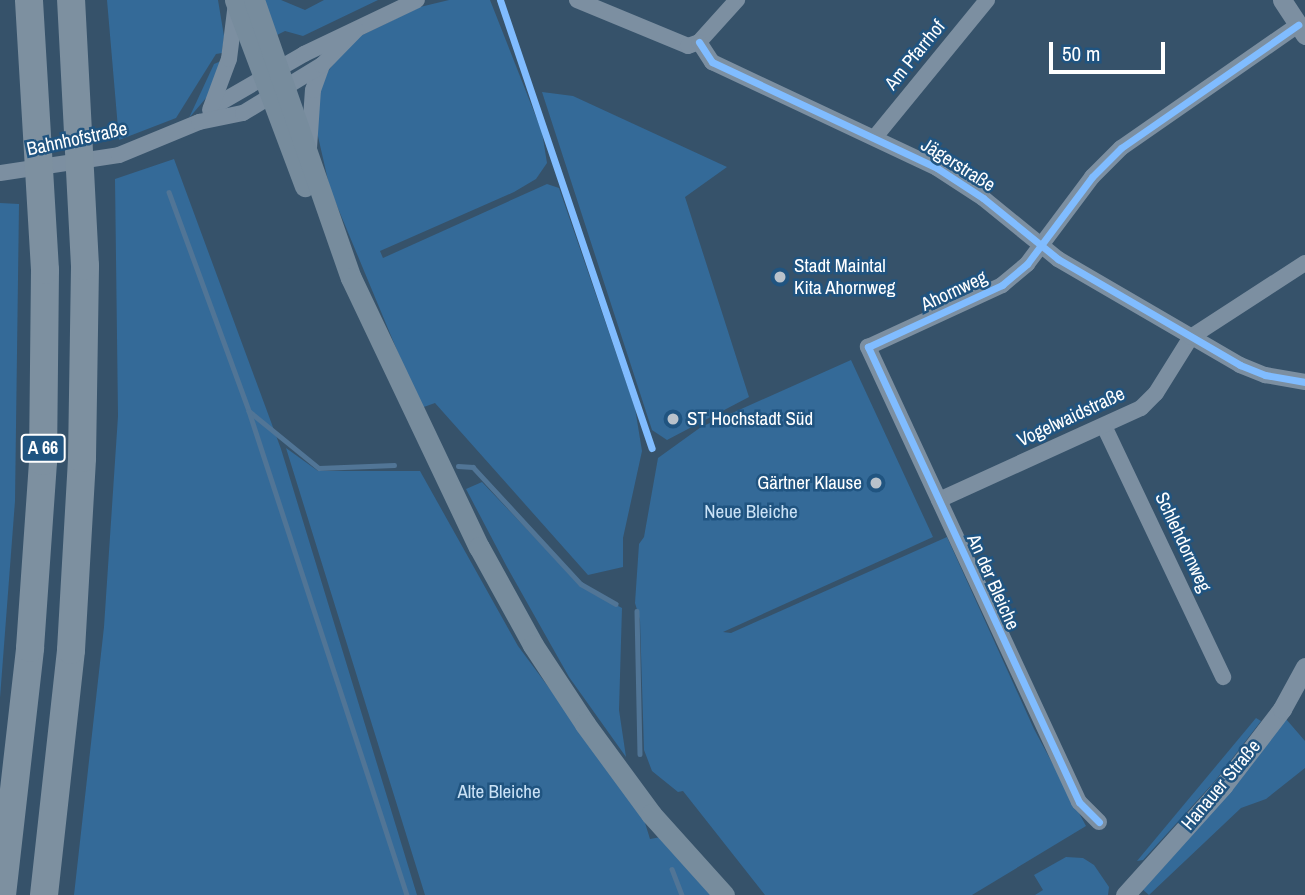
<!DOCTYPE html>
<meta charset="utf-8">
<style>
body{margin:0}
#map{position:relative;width:1305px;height:895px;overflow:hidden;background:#36526a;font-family:"Archivo Narrow",sans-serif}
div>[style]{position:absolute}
.green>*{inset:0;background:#346a98}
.stream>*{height:4.5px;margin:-2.25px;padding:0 2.25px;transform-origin:2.25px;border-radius:2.25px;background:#517596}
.minor>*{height:16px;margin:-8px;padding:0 8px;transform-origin:8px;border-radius:8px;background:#7c8fa1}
.tertiary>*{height:19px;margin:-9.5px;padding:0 9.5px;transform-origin:9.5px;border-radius:9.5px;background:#7c8fa1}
.secondary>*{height:21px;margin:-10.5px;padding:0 10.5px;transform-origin:10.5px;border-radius:10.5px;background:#778c9d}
.motorway>*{height:28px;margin:-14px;padding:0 14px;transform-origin:14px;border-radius:14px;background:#7d90a0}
.cycleway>*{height:7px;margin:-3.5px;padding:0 3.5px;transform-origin:3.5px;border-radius:3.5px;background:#80bcff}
.dots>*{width:19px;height:19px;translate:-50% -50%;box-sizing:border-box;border:4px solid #205480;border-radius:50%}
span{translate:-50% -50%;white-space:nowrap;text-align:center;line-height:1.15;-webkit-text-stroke:5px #205480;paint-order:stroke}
.shield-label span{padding:2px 5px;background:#205480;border:2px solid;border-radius:5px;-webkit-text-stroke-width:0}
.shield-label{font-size:18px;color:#fff;font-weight:700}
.street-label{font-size:19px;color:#fff}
.poi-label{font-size:19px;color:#fff}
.left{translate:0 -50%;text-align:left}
.right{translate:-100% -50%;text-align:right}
.park-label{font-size:19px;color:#cae2f6}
.scale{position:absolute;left:1049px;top:42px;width:116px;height:32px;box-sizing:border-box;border:4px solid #fff;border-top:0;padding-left:9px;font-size:21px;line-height:24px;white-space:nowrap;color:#fff;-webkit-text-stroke:5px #205480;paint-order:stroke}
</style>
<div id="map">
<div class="green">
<div style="clip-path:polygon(107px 0,218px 0,224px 36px,222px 53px,216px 54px,176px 118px,119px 140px)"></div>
<div style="clip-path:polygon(259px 0,281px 0,305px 10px,324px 0,378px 0,303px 36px,285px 31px,277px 35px)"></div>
<div style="clip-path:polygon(490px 0,542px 132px,547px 163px,536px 179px,514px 192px,380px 251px,383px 258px,547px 184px,559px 188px,635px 408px,642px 451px,623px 538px,623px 567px,588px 575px,435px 403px,421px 408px,330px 189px,317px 132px,317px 99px,328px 71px,352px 40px,420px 7px,449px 0)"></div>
<div style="clip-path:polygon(221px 61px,212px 91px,189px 118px,214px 64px)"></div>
<div style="clip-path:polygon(542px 92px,573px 96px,727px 167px,685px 197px,749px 397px,667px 440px,652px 430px)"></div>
<div style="clip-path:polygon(174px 159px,281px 449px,417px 895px,74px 895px,104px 627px,118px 416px,115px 179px)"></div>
<div style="clip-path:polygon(0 203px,19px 204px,15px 501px,0 698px)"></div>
<div style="clip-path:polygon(851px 360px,933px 537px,723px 632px,731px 633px,947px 537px,1034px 729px,1086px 826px,972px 895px,765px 895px,683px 791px,678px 792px,652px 771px,644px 750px,640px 620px,635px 603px,639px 544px,644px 537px,658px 458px,701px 427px)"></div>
<div style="clip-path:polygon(286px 448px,318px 471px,420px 471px,518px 646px,642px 813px,650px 839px,661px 837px,718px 895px,425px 895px)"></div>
<div style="clip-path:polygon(482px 482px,582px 587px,622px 608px,619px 710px,626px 757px,569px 677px,507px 567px,466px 489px)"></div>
<div style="clip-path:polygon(1256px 718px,1261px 721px,1215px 781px,1143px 860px,1137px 861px)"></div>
<div style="clip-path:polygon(1286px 719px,1305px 741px,1305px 768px,1266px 799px,1241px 808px,1149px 895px,1142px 889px)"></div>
<div style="clip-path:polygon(1066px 857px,1083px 858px,1094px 865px,1109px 887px,1108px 895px,1035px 895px,1043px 890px,1034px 875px)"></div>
</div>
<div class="stream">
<div style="left:169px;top:192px;width:233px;rotate:69.9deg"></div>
<div style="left:249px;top:411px;width:90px;rotate:39.2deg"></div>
<div style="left:319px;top:468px;width:75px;rotate:-2.3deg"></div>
<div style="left:249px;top:411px;width:509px;rotate:71.92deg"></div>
<div style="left:458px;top:466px;width:15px;rotate:4deg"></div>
<div style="left:473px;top:467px;width:159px;rotate:47.3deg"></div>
<div style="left:581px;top:584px;width:40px;rotate:29.7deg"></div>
<div style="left:637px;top:611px;width:143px;rotate:88.8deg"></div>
<div style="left:672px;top:869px;width:28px;rotate:69deg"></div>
</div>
<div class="minor">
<div style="left:577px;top:0;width:120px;rotate:22.5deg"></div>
<div style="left:688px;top:46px;width:12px;rotate:-20deg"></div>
<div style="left:699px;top:42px;width:57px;rotate:-47.9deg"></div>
<div style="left:699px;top:42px;width:24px;rotate:57deg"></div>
<div style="left:712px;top:62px;width:249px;rotate:25.2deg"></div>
<div style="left:937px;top:168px;width:55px;rotate:33.1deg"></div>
<div style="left:983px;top:198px;width:97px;rotate:39.1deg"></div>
<div style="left:1058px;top:259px;width:211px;rotate:30.2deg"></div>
<div style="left:1240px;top:365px;width:27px;rotate:22deg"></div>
<div style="left:1265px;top:375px;width:41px;rotate:9.9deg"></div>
<div style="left:211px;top:108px;width:108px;rotate:-30.1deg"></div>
<div style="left:304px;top:54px;width:125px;rotate:-25.5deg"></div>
<div style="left:210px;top:110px;width:54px;rotate:-69.6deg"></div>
<div style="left:229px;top:59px;width:56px;rotate:-82.9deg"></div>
<div style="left:875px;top:137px;width:177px;rotate:-50.7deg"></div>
<div style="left:309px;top:148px;width:58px;rotate:-86.1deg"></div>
<div style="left:313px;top:90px;width:27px;rotate:-70deg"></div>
<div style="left:0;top:173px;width:120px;rotate:-8.6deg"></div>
<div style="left:119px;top:155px;width:87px;rotate:-22.4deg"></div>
<div style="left:199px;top:122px;width:45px;rotate:-11.6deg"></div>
<div style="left:243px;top:113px;width:92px;rotate:-31.3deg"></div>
<div style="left:322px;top:65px;width:49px;rotate:-45.8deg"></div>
<div style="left:1104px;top:426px;width:278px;rotate:64.6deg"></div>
<div style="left:939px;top:500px;width:222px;rotate:-24.5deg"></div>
<div style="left:1141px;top:408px;width:21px;rotate:-45deg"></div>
<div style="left:1156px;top:393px;width:66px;rotate:-58deg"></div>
<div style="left:1191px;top:337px;width:136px;rotate:-33deg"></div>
<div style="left:1099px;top:822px;width:28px;rotate:-135deg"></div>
<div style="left:1079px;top:802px;width:502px;rotate:-114.88deg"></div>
<div style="left:868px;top:347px;width:148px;rotate:-24.8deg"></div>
<div style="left:1002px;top:285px;width:33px;rotate:-40deg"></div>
<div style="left:1027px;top:264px;width:109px;rotate:-53.2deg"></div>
<div style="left:1092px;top:177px;width:41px;rotate:-45deg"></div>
<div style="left:1121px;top:148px;width:216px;rotate:-34.8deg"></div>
</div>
<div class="tertiary">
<div style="left:1282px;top:0;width:42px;rotate:56.7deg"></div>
<div style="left:1125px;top:895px;width:147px;rotate:-48deg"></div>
<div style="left:1223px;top:786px;width:97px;rotate:-52.5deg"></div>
<div style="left:1282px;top:709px;width:48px;rotate:-61.3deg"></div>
</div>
<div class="secondary">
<div style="left:235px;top:0;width:199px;rotate:69.4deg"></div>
<div style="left:254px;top:0;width:294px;rotate:70.8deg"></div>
<div style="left:351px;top:278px;width:298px;rotate:64.6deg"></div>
<div style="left:479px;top:547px;width:112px;rotate:61.1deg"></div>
<div style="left:533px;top:645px;width:95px;rotate:56.6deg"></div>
<div style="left:585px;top:724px;width:112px;rotate:53.7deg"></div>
<div style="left:651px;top:814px;width:109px;rotate:48deg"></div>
</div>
<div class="motorway">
<div style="left:2px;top:895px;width:249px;rotate:-83.5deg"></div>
<div style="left:30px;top:648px;width:187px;rotate:-86deg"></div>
<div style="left:43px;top:461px;width:191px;rotate:-89.4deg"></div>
<div style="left:45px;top:270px;width:270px;rotate:-93.4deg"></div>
<div style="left:44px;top:895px;width:246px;rotate:-83.7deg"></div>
<div style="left:71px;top:650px;width:192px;rotate:-86.7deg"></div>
<div style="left:82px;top:458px;width:192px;rotate:-89.1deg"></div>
<div style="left:85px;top:266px;width:266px;rotate:-93deg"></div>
</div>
<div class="cycleway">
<div style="left:500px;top:0;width:473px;rotate:71.3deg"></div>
<div style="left:699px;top:42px;width:24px;rotate:57deg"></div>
<div style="left:712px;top:62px;width:249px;rotate:25.2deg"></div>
<div style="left:937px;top:168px;width:55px;rotate:33.1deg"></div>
<div style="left:983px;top:198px;width:97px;rotate:39.1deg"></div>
<div style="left:1058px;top:259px;width:211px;rotate:30.2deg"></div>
<div style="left:1240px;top:365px;width:27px;rotate:22deg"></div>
<div style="left:1265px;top:375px;width:41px;rotate:9.9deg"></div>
<div style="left:1099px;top:822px;width:28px;rotate:-135deg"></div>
<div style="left:1079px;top:802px;width:502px;rotate:-114.88deg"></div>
<div style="left:868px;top:347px;width:148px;rotate:-24.8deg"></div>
<div style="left:1002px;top:285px;width:33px;rotate:-40deg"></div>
<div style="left:1027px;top:264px;width:109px;rotate:-53.2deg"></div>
<div style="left:1092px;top:177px;width:41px;rotate:-45deg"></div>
<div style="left:1121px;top:148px;width:216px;rotate:-34.8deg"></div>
</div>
<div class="dots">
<div style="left:780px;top:277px;background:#b9c2cb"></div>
<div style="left:673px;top:419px;background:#b9c2cb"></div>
<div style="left:876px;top:483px;background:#b9c2cb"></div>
</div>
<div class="shield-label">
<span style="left:43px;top:448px">A 66</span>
</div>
<div class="street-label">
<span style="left:915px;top:55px;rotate:-51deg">Am Pfarrhof</span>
<span style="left:77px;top:139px;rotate:-12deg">Bahnhofstraße</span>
<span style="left:958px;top:165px;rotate:32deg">Jägerstraße</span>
<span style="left:954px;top:291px;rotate:-25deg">Ahornweg</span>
<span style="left:1071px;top:417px;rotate:-25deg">Vogelwaidstraße</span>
<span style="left:1183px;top:542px;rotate:65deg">Schlehdornweg</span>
<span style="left:993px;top:582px;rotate:66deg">An der Bleiche</span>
<span style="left:1221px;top:785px;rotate:-50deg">Hanauer Straße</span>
</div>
<div class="poi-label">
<span class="left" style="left:794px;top:277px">Stadt Maintal<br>Kita Ahornweg</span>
<span class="left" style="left:687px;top:419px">ST Hochstadt Süd</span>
<span class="right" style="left:862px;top:483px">Gärtner Klause</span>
</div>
<div class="park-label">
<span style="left:751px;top:512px">Neue Bleiche</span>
<span style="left:499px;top:792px">Alte Bleiche</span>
</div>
<div class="scale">50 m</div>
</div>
